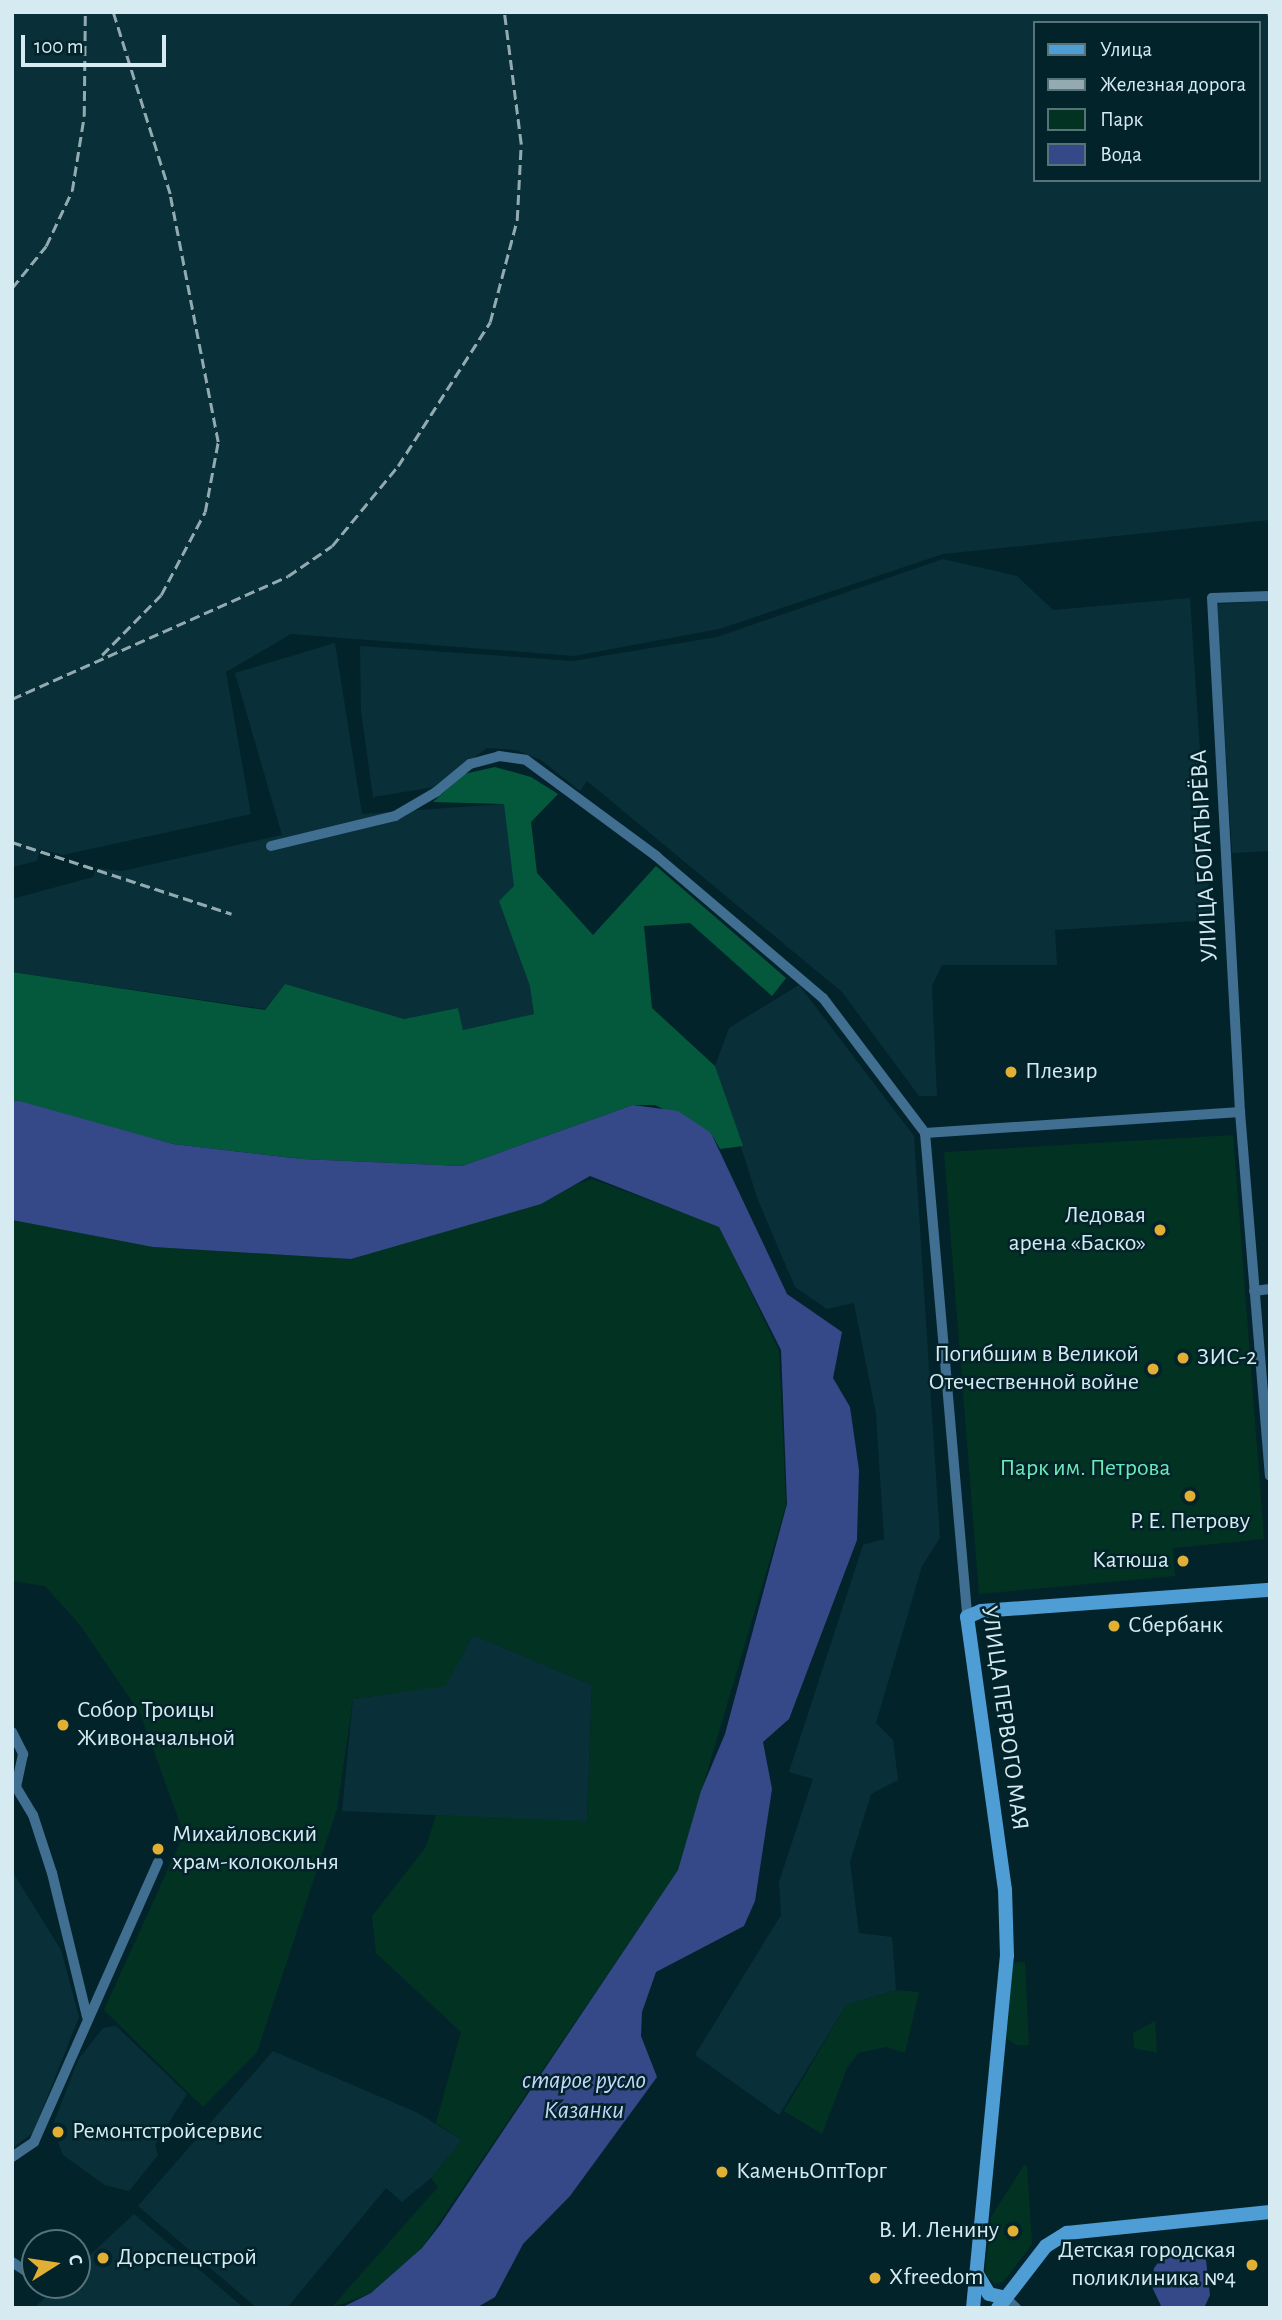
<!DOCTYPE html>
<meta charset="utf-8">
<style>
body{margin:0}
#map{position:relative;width:1282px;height:2320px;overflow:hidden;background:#03232a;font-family:"Alegreya Sans",sans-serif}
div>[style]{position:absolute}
.built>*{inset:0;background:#093039}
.green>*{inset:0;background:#023322}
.forest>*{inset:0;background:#04593d}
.water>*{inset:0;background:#354888}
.street>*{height:10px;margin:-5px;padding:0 5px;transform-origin:5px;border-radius:5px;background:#406f92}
.secondary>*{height:14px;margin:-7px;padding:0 7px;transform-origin:7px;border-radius:7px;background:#4f9dd5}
.rail>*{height:2.5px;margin-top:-1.25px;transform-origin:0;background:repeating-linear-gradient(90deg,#92aab0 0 10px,transparent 0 15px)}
.dots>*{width:19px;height:19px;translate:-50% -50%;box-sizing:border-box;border:4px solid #03232a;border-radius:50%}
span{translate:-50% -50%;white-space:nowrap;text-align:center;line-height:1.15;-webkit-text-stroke:5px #03232a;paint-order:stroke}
.street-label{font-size:24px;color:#d6ebf1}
.poi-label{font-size:24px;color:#d6ebf1}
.left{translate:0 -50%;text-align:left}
.right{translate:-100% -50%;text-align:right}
.park-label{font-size:24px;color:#6aeab5}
.water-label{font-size:26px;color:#c6d5fb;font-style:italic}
.frame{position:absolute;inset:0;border:14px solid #d6ebf1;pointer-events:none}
.legend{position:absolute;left:1033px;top:21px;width:228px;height:161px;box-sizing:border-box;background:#03232a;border:2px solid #57737a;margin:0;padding:9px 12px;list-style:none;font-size:21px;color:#d6ebf1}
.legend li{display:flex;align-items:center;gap:14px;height:35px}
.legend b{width:35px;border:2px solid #57737a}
.north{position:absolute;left:21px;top:2229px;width:70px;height:70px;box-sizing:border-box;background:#03232a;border:2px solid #57737a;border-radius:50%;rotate:78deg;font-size:19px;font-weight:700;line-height:28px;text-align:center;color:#d6ebf1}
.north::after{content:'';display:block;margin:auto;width:24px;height:32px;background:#e1af34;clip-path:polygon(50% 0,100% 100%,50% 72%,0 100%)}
.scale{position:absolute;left:21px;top:35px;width:145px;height:32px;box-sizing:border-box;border:4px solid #d6ebf1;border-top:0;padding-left:9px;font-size:21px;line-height:24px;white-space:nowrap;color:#d6ebf1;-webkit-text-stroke:5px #03232a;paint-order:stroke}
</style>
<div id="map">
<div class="built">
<div style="clip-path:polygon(evenodd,12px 12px,1270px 12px,1270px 520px,943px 554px,719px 629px,574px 656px,291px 634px,226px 672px,251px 814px,63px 855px,40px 849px,37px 861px,12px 867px,12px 12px,1035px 23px,1259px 23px,1259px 180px,1035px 180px,1035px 23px)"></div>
<div style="clip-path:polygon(943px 559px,1017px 576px,1053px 610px,1190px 598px,1211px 920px,1055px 930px,1057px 965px,942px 965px,932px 986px,937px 1096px,919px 1096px,842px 992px,587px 781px,580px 791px,541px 760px,516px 750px,487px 748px,434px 787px,373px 797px,361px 711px,360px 646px,573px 661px,717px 637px)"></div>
<div style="clip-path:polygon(1270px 601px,1270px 851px,1232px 853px,1217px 604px)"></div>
<div style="clip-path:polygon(335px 643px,362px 814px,504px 804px,535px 1014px,463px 1030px,458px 1008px,404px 1019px,285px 984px,265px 1009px,12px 972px,12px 899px,93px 877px,96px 868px,122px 871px,282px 835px,235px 673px)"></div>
<div style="clip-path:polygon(799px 985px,914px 1136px,940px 1538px,922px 1566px,876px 1723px,893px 1740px,898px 1780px,871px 1794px,850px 1862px,859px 1933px,892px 1937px,896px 1990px,846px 2005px,779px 2115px,695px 2055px,781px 1915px,779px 1882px,813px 1779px,789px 1772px,863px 1545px,884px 1539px,876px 1414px,854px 1303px,827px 1309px,795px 1287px,758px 1200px,715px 1066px,729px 1028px)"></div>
<div style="clip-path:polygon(473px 1635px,592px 1685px,587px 1822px,342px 1811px,353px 1699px,446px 1685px)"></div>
<div style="clip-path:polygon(12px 1871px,61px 1950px,79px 2017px,33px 2133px,12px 2148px)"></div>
<div style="clip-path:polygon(116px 2026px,187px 2094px,155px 2145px,158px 2155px,129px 2191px,105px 2185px,63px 2155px,57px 2139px,49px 2135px,78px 2060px,103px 2028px)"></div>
<div style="clip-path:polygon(273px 2051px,418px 2113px,462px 2140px,431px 2178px,402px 2202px,386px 2188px,287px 2308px,257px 2308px,138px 2206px)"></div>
<div style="clip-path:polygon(134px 2214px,244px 2308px,34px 2308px,58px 2285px,77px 2285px,77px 2267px)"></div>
</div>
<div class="green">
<div style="clip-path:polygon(1233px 1135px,1264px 1539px,1173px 1548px,1175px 1576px,979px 1594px,944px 1152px)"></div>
<div style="clip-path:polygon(592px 1179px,719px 1226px,779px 1351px,786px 1505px,678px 1870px,422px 2248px,371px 2293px,331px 2308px,438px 2187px,431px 2178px,462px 2140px,436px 2123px,461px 2032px,376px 1953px,372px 1916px,426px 1847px,436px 1815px,587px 1821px,592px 1685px,473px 1635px,446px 1686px,353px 1699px,337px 1809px,257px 2052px,203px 2107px,104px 2010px,184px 1834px,140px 1713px,80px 1625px,45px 1586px,12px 1581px,12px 1220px,153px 1247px,351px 1259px)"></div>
<div style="clip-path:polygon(1025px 1962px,1029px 2045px,1017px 2045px,1007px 2039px,1005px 2028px,1010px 1963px)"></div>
<div style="clip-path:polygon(896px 1990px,919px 1992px,905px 2053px,886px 2047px,858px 2053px,847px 2068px,822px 2134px,784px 2111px,846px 2005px)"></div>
<div style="clip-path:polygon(1155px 2021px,1157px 2053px,1134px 2048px,1133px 2033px)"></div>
<div style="clip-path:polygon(1024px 2165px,1027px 2166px,1032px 2244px,1004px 2281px,995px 2284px,985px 2274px,991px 2217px)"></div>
</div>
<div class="forest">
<div style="clip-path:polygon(495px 767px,531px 777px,558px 794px,531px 822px,537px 873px,593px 935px,656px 866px,786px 978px,772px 996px,690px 923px,644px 926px,652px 1008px,715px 1066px,743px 1146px,720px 1149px,711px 1133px,655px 1105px,633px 1105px,462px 1166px,302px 1159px,173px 1144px,12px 1102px,12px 972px,265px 1010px,285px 984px,404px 1019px,458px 1008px,463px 1030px,534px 1014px,530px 986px,499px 901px,514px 886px,504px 804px,433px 802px,464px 774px)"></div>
</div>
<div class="water">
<div style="clip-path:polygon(19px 1101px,173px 1144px,302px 1159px,462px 1166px,633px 1105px,678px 1111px,711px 1133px,787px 1294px,842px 1332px,833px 1378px,850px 1407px,859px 1470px,857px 1540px,789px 1719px,763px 1742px,772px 1789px,755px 1901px,744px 1926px,656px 1972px,642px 2012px,641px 2036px,657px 2077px,570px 2196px,523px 2244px,495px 2297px,476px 2308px,341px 2308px,371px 2293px,422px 2248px,440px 2225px,678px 1870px,701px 1791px,725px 1734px,787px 1504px,781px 1350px,719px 1227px,590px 1176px,541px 1204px,351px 1259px,153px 1247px,12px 1220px,12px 1102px)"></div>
<div style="clip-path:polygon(1184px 2248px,1206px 2260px,1210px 2295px,1204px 2308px,1162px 2308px,1152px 2287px,1154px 2268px,1166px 2253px)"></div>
</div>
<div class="street">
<div style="left:1270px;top:596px;width:58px;rotate:178deg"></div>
<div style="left:1212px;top:598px;width:515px;rotate:86.88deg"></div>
<div style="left:1240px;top:1112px;width:365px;rotate:85.3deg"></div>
<div style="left:271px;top:846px;width:128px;rotate:-13.6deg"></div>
<div style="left:395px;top:816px;width:48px;rotate:-30.3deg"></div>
<div style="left:436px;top:792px;width:44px;rotate:-39.5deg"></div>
<div style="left:470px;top:764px;width:30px;rotate:-15deg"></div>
<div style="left:499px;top:756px;width:27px;rotate:8deg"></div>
<div style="left:526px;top:760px;width:162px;rotate:36.4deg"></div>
<div style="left:656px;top:856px;width:219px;rotate:40.4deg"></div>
<div style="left:823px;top:998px;width:169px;rotate:52.9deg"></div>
<div style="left:925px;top:1133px;width:486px;rotate:85deg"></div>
<div style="left:925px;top:1133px;width:316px;rotate:-3.8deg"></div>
<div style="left:1254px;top:1291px;width:16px;rotate:-7deg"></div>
<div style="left:12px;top:1732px;width:25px;rotate:63deg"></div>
<div style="left:23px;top:1754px;width:34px;rotate:102deg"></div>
<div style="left:16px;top:1787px;width:33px;rotate:59deg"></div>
<div style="left:33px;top:1815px;width:61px;rotate:71.9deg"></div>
<div style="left:52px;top:1873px;width:148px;rotate:76.3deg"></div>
<div style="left:12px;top:2157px;width:27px;rotate:-34deg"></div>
<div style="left:34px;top:2142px;width:306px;rotate:-66.1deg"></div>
<div style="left:12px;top:2262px;width:27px;rotate:33deg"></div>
<div style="left:1006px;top:2298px;width:14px;rotate:45deg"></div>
</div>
<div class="secondary">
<div style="left:977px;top:2274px;width:23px;rotate:59deg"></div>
<div style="left:989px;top:2294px;width:17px;rotate:13deg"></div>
<div style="left:973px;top:2308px;width:354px;rotate:-84.5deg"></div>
<div style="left:1007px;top:1956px;width:66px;rotate:-91.7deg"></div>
<div style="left:1005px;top:1890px;width:276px;rotate:-97.9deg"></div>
<div style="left:967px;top:1617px;width:15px;rotate:-23deg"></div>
<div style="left:981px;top:1611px;width:290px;rotate:-4.2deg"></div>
<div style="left:998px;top:2308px;width:78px;rotate:-52.3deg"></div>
<div style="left:1046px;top:2246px;width:25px;rotate:-32deg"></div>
<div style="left:1067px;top:2233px;width:204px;rotate:-5.9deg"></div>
</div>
<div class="rail">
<div style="left:1269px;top:12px;width:6px;rotate:81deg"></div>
<div style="left:12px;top:288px;width:54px;rotate:-51deg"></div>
<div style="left:46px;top:246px;width:61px;rotate:-64.7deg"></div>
<div style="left:72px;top:191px;width:76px;rotate:-80.9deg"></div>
<div style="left:84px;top:116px;width:104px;rotate:-89.4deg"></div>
<div style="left:102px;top:655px;width:84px;rotate:-45.5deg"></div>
<div style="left:161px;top:595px;width:94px;rotate:-62.1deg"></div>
<div style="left:205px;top:512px;width:71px;rotate:-79.5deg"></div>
<div style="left:218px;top:442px;width:253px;rotate:-101deg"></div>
<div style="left:170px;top:194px;width:191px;rotate:-107.4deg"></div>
<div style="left:12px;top:699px;width:302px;rotate:-24deg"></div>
<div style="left:288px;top:576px;width:53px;rotate:-34.3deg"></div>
<div style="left:332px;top:546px;width:104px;rotate:-50.5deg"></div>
<div style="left:398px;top:466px;width:171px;rotate:-57.4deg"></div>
<div style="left:490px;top:322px;width:106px;rotate:-75.2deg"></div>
<div style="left:517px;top:220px;width:76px;rotate:-87deg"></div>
<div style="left:521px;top:144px;width:133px;rotate:-97.3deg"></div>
<div style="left:12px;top:842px;width:231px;rotate:18.1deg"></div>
</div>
<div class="dots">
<div style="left:1011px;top:1072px;background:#e1af34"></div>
<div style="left:1160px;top:1230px;background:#e1af34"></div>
<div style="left:1183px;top:1358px;background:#e1af34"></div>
<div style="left:1153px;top:1369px;background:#e1af34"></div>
<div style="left:1190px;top:1496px;background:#e1af34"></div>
<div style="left:1183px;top:1561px;background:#e1af34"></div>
<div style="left:1114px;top:1626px;background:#e1af34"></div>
<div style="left:63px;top:1725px;background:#e1af34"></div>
<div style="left:158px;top:1849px;background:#e1af34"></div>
<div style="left:58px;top:2132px;background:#e1af34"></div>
<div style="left:722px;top:2172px;background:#e1af34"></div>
<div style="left:1013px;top:2231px;background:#e1af34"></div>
<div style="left:103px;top:2258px;background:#e1af34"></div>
<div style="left:1252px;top:2265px;background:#e1af34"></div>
<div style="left:875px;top:2278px;background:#e1af34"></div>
</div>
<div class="street-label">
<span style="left:1205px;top:856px;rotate:-93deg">УЛИЦА БОГАТЫРЁВА</span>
<span style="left:1004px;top:1718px;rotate:82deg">УЛИЦА ПЕРВОГО МАЯ</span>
</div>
<div class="poi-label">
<span class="left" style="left:1025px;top:1072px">Плезир</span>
<span class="right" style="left:1146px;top:1230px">Ледовая<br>арена «Баско»</span>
<span class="right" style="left:1139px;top:1369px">Погибшим в Великой<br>Отечественной войне</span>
<span class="left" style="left:1197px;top:1358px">ЗИС-2</span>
<span style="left:1190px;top:1522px">Р. Е. Петрову</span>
<span class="right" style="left:1169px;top:1561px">Катюша</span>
<span class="left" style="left:1128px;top:1626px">Сбербанк</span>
<span class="left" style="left:77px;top:1725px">Собор Троицы<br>Живоначальной</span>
<span class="left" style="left:172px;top:1849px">Михайловский<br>храм-колокольня</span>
<span class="left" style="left:72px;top:2132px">Ремонтстройсервис</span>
<span class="left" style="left:736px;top:2172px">КаменьОптТорг</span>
<span class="right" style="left:999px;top:2231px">В. И. Ленину</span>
<span class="right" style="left:1236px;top:2265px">Детская городская<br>поликлиника №4</span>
<span class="left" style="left:117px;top:2258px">Дорспецстрой</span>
<span class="left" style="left:889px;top:2278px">Xfreedom</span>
</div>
<div class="park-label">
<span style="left:1085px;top:1469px">Парк им. Петрова</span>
</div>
<div class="water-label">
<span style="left:584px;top:2096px">старое русло<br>Казанки</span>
</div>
<div class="frame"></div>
<ul class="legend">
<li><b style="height:9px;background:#4f9dd5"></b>Улица</li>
<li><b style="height:9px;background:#92aab0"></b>Железная дорога</li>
<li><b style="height:19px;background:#023322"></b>Парк</li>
<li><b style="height:19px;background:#354888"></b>Вода</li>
</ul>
<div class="north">С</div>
<div class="scale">100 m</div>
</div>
